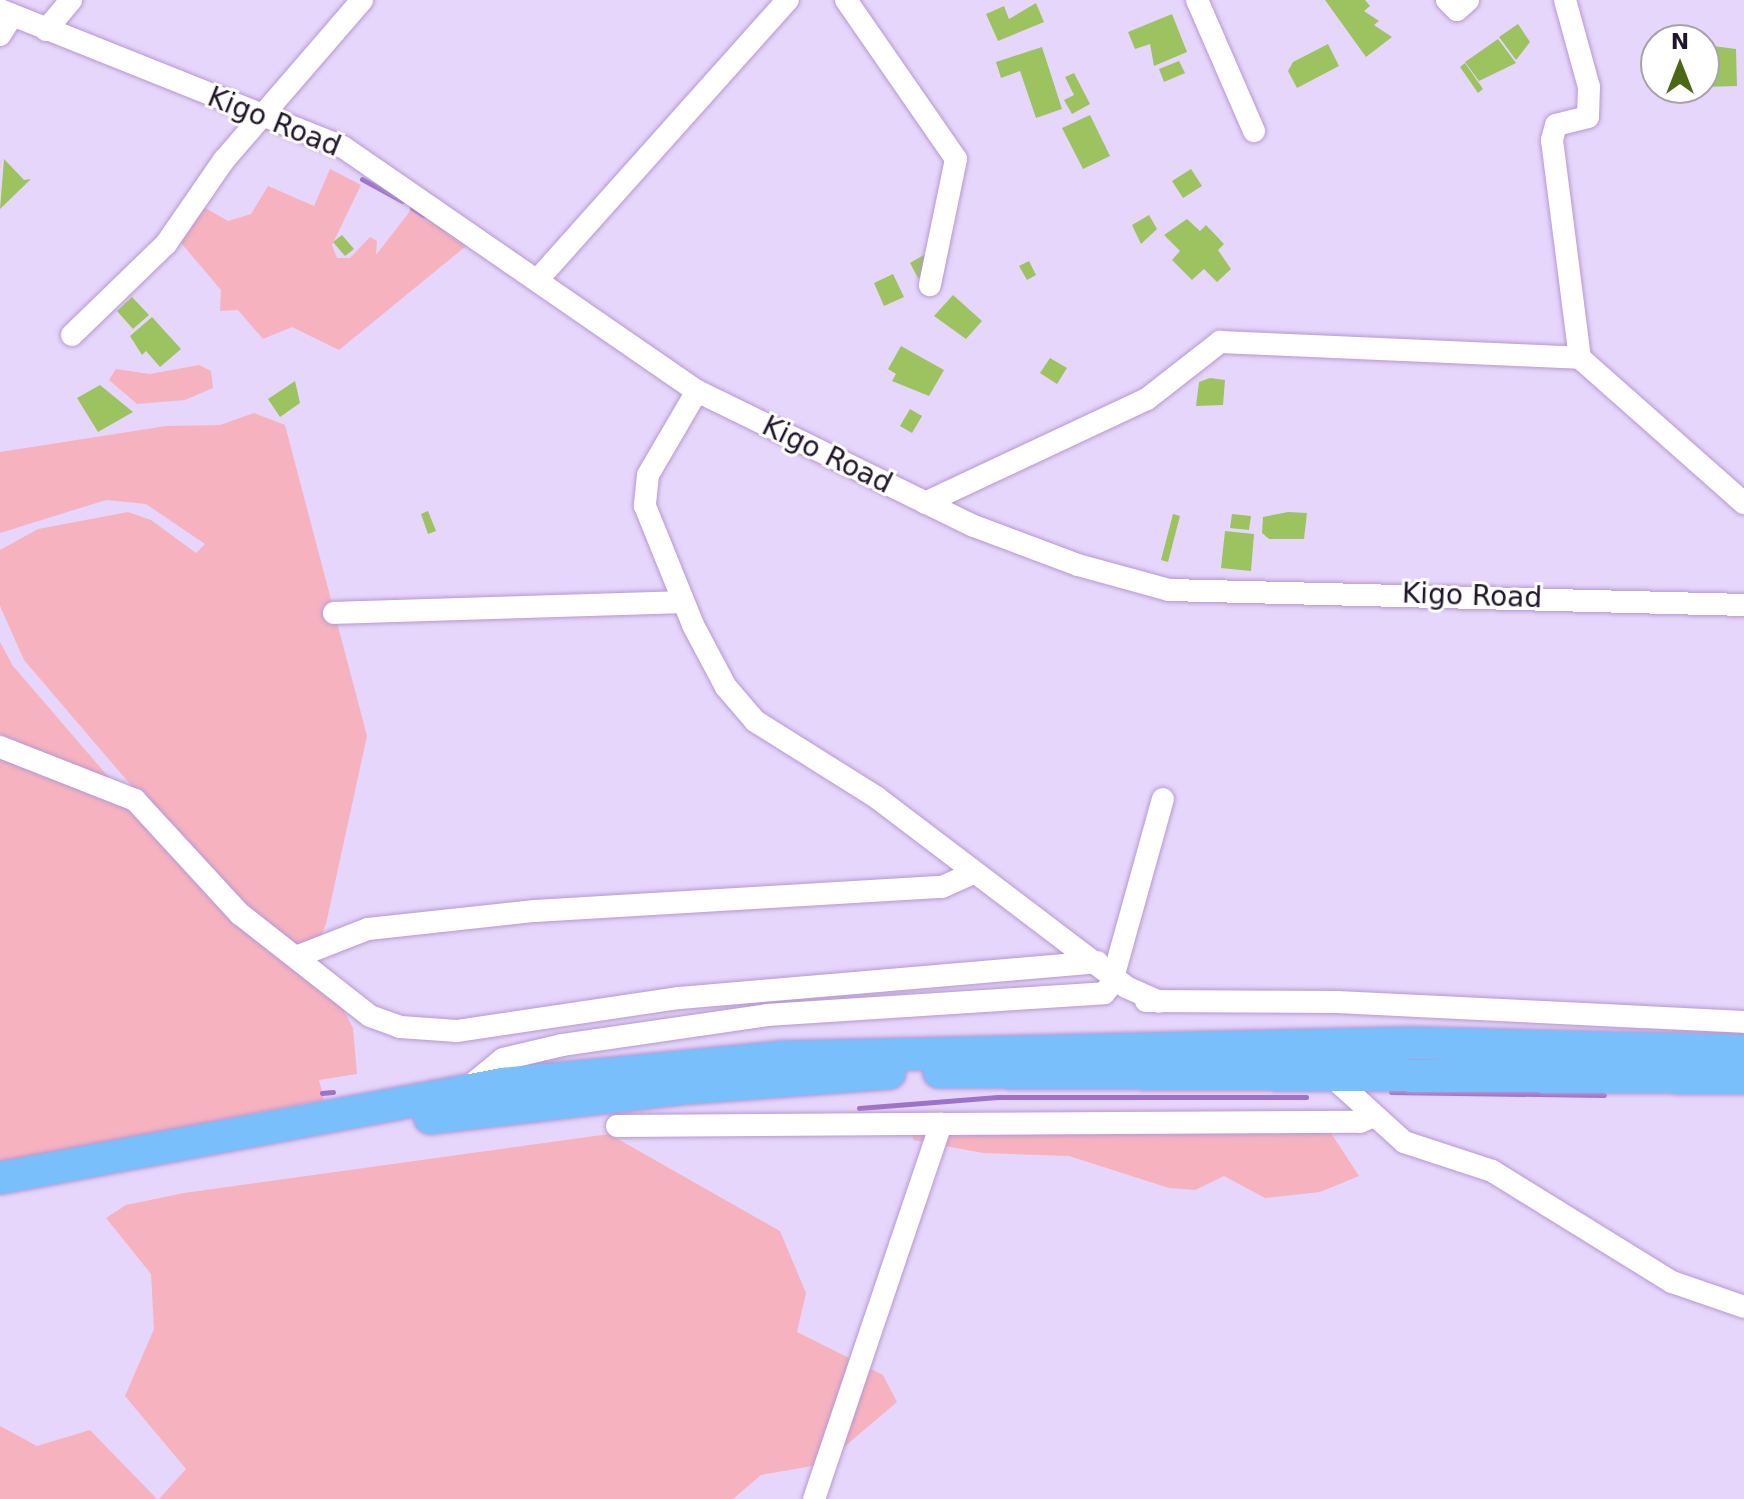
<!DOCTYPE html>
<style>
body{margin:0}
#map{position:relative;width:1744px;height:1499px;overflow:hidden;background:#e7d6fb;font-family:"DejaVu Sans",sans-serif}
div>[style]{position:absolute}
.green>*{inset:0;background:#f7b2bf}
.stream>*{height:5px;margin:-2.5px;padding:0 2.5px;transform-origin:2.5px;border-radius:2.5px;background:#9f72c9}
.building>*{inset:0;background:#9dc360}
.roads{filter:drop-shadow(0 0 2px #b598d3) drop-shadow(0 0 2px #b598d3)}
.minor>*{height:22px;margin:-11px;padding:0 11px;transform-origin:11px;border-radius:11px;background:#fff}
.highway>*{height:32px;margin:-16px;padding:0 16px;transform-origin:16px;border-radius:16px;background:#79bffc}
span{translate:-50% -50%;white-space:nowrap;text-align:center;line-height:1.15;-webkit-text-stroke:6px #fff;paint-order:stroke}
.street-label{font-size:28px;color:#20152b}
.north{position:absolute;left:1640px;top:24px;width:80px;height:80px;box-sizing:border-box;background:#fff;border:2px solid #a6a1aa;border-radius:50%;rotate:0deg;font-size:22px;font-weight:700;line-height:32px;text-align:center;color:#20152b}
.north::after{content:'';display:block;margin:auto;width:28px;height:36px;background:#4d6719;clip-path:polygon(50% 0,100% 100%,50% 72%,0 100%)}
</style>
<div id="map">
<div class="green">
<div style="clip-path:polygon(330px 169px,361px 185px,332px 245px,337px 258px,350px 258px,370px 237px,377px 241px,376px 255px,414px 206px,471px 242px,339px 350px,292px 327px,263px 339px,238px 310px,220px 311px,221px 290px,181px 243px,202px 206px,228px 221px,251px 214px,268px 186px,314px 206px)"></div>
<div style="clip-path:polygon(199px 365px,211px 371px,213px 388px,185px 400px,137px 404px,109px 380px,116px 369px,150px 374px)"></div>
<div style="clip-path:polygon(254px 413px,285px 425px,367px 736px,326px 924px,318px 943px,302px 949px,251px 916px,141px 797px,24px 660px,0 606px,0 550px,38px 529px,128px 512px,151px 520px,196px 553px,205px 544px,146px 504px,106px 500px,0 533px,0 452px,166px 426px,220px 425px)"></div>
<div style="clip-path:polygon(0 642px,13px 666px,118px 788px,0 734px)"></div>
<div style="clip-path:polygon(0 753px,135px 806px,336px 996px,353px 1028px,357px 1074px,319px 1080px,324px 1100px,0 1163px)"></div>
<div style="clip-path:polygon(912px 1126px,1327px 1127px,1359px 1176px,1320px 1192px,1265px 1198px,1224px 1176px,1195px 1190px,1169px 1188px,1069px 1156px,983px 1153px,913px 1140px)"></div>
<div style="clip-path:polygon(609px 1134px,780px 1231px,806px 1293px,797px 1332px,883px 1375px,897px 1402px,824px 1464px,761px 1475px,733px 1499px,159px 1499px,186px 1469px,125px 1396px,154px 1329px,151px 1274px,106px 1218px,126px 1205px,184px 1193px)"></div>
<div style="clip-path:polygon(0 1426px,37px 1446px,90px 1430px,157px 1499px,0 1499px)"></div>
</div>
<div class="stream">
<div style="left:362px;top:179px;width:46px;rotate:28.8deg"></div>
<div style="left:412px;top:208px;width:13px;rotate:32deg"></div>
<div style="left:1391px;top:1092px;width:213px;rotate:0.8deg"></div>
<div style="left:322px;top:1093px;width:11px;rotate:-5deg"></div>
<div style="left:859px;top:1108px;width:139px;rotate:-4.5deg"></div>
<div style="left:998px;top:1097px;width:308px"></div>
</div>
<div class="building">
<div style="clip-path:polygon(1325px 0,1365px 0,1370px 6px,1364px 11px,1379px 21px,1374px 25px,1392px 37px,1366px 57px)"></div>
<div style="clip-path:polygon(1036px 3px,1044px 22px,998px 41px,986px 14px,1004px 6px,1009px 19px)"></div>
<div style="clip-path:polygon(1172px 14px,1187px 52px,1154px 66px,1150px 44px,1135px 49px,1128px 32px)"></div>
<div style="clip-path:polygon(1518px 24px,1530px 42px,1516px 60px,1499px 37px)"></div>
<div style="clip-path:polygon(1498px 39px,1516px 63px,1479px 81px,1465px 62px)"></div>
<div style="clip-path:polygon(1328px 44px,1339px 66px,1297px 88px,1288px 71px,1293px 62px)"></div>
<div style="clip-path:polygon(1713px 46px,1736px 49px,1737px 86px,1704px 87px,1704px 53px,1713px 53px)"></div>
<div style="clip-path:polygon(1042px 47px,1062px 109px,1036px 118px,1020px 71px,1001px 78px,996px 62px)"></div>
<div style="clip-path:polygon(1179px 61px,1185px 73px,1164px 82px,1159px 69px)"></div>
<div style="clip-path:polygon(1465px 63px,1483px 89px,1478px 93px,1460px 67px)"></div>
<div style="clip-path:polygon(1074px 73px,1090px 104px,1072px 114px,1064px 100px,1074px 95px,1065px 77px)"></div>
<div style="clip-path:polygon(1090px 115px,1110px 156px,1083px 169px,1062px 128px)"></div>
<div style="clip-path:polygon(4px 159px,24px 180px,31px 179px,0 209px)"></div>
<div style="clip-path:polygon(1191px 169px,1202px 186px,1183px 198px,1172px 181px)"></div>
<div style="clip-path:polygon(1149px 215px,1157px 229px,1141px 244px,1132px 225px)"></div>
<div style="clip-path:polygon(1187px 219px,1200px 231px,1206px 225px,1224px 244px,1218px 250px,1231px 269px,1217px 282px,1204px 269px,1192px 280px,1172px 260px,1180px 251px,1164px 235px)"></div>
<div style="clip-path:polygon(342px 235px,354px 249px,345px 256px,333px 242px)"></div>
<div style="clip-path:polygon(929px 252px,944px 278px,932px 285px,927px 273px,918px 278px,910px 263px)"></div>
<div style="clip-path:polygon(1029px 261px,1036px 275px,1027px 280px,1019px 266px)"></div>
<div style="clip-path:polygon(893px 274px,904px 297px,884px 306px,874px 283px)"></div>
<div style="clip-path:polygon(953px 295px,982px 321px,966px 339px,934px 316px)"></div>
<div style="clip-path:polygon(132px 297px,149px 315px,133px 329px,117px 311px)"></div>
<div style="clip-path:polygon(152px 317px,181px 349px,160px 367px,146px 351px,142px 355px,130px 336px)"></div>
<div style="clip-path:polygon(901px 346px,944px 370px,929px 396px,892px 381px,896px 374px,888px 369px)"></div>
<div style="clip-path:polygon(1050px 358px,1067px 368px,1057px 384px,1040px 373px)"></div>
<div style="clip-path:polygon(1210px 378px,1225px 380px,1223px 405px,1196px 406px,1199px 382px)"></div>
<div style="clip-path:polygon(295px 381px,300px 403px,280px 417px,268px 399px)"></div>
<div style="clip-path:polygon(100px 385px,133px 412px,98px 432px,77px 398px)"></div>
<div style="clip-path:polygon(910px 409px,922px 416px,912px 433px,900px 426px)"></div>
<div style="clip-path:polygon(428px 511px,436px 531px,428px 534px,421px 514px)"></div>
<div style="clip-path:polygon(1288px 512px,1307px 513px,1304px 539px,1269px 539px,1262px 533px,1263px 517px)"></div>
<div style="clip-path:polygon(1173px 514px,1180px 516px,1168px 562px,1161px 560px)"></div>
<div style="clip-path:polygon(1232px 514px,1251px 516px,1249px 530px,1230px 528px)"></div>
<div style="clip-path:polygon(1225px 531px,1254px 534px,1251px 571px,1221px 568px)"></div>
</div>
<div class="roads">
<div class="minor">
<div style="left:846px;top:0;width:193px;rotate:55.3deg"></div>
<div style="left:956px;top:159px;width:129px;rotate:101.7deg"></div>
<div style="left:1197px;top:0;width:143px;rotate:66.5deg"></div>
<div style="left:1447px;top:0;width:14px;rotate:45deg"></div>
<div style="left:1457px;top:10px;width:15px;rotate:-42deg"></div>
<div style="left:1565px;top:0;width:90px;rotate:74.6deg"></div>
<div style="left:1589px;top:87px;width:30px;rotate:92deg"></div>
<div style="left:1588px;top:117px;width:33px;rotate:166deg"></div>
<div style="left:1556px;top:125px;width:16px;rotate:105deg"></div>
<div style="left:1552px;top:140px;width:220px;rotate:82.7deg"></div>
<div style="left:1580px;top:358px;width:219px;rotate:41.5deg"></div>
<div style="left:0;top:10px;width:369px;rotate:21.8deg"></div>
<div style="left:343px;top:147px;width:430px;rotate:34.6deg"></div>
<div style="left:697px;top:391px;width:308px;rotate:26deg"></div>
<div style="left:974px;top:526px;width:111px;rotate:20.6deg"></div>
<div style="left:1078px;top:565px;width:94px;rotate:15.4deg"></div>
<div style="left:1169px;top:590px;width:575px;rotate:1.49deg"></div>
<div style="left:46px;top:30px;width:39px;rotate:-50deg"></div>
<div style="left:0;top:35px;width:22px;rotate:-58deg"></div>
<div style="left:540px;top:277px;width:372px;rotate:-48.2deg"></div>
<div style="left:72px;top:335px;width:131px;rotate:-44.1deg"></div>
<div style="left:166px;top:244px;width:102px;rotate:-55.4deg"></div>
<div style="left:224px;top:160px;width:211px;rotate:-49.2deg"></div>
<div style="left:697px;top:391px;width:97px;rotate:120.3deg"></div>
<div style="left:648px;top:475px;width:31px;rotate:96deg"></div>
<div style="left:645px;top:506px;width:128px;rotate:68deg"></div>
<div style="left:693px;top:625px;width:70px;rotate:62deg"></div>
<div style="left:726px;top:687px;width:45px;rotate:49.5deg"></div>
<div style="left:755px;top:721px;width:143px;rotate:32.1deg"></div>
<div style="left:876px;top:797px;width:314px;rotate:37.2deg"></div>
<div style="left:1126px;top:987px;width:36px;rotate:24deg"></div>
<div style="left:925px;top:503px;width:245px;rotate:-25.1deg"></div>
<div style="left:1147px;top:399px;width:93px;rotate:-38deg"></div>
<div style="left:1220px;top:342px;width:360px;rotate:2.5deg"></div>
<div style="left:334px;top:613px;width:349px;rotate:-1.8deg"></div>
<div style="left:0;top:747px;width:145px;rotate:21.4deg"></div>
<div style="left:135px;top:800px;width:155px;rotate:47.4deg"></div>
<div style="left:240px;top:914px;width:165px;rotate:38.1deg"></div>
<div style="left:370px;top:1016px;width:32px;rotate:20deg"></div>
<div style="left:400px;top:1027px;width:57px;rotate:4deg"></div>
<div style="left:457px;top:1031px;width:224px;rotate:-8.5deg"></div>
<div style="left:679px;top:998px;width:420px;rotate:-4.9deg"></div>
<div style="left:296px;top:957px;width:77px;rotate:-21.3deg"></div>
<div style="left:368px;top:929px;width:168px;rotate:-6.2deg"></div>
<div style="left:535px;top:911px;width:408px;rotate:-3.4deg"></div>
<div style="left:942px;top:887px;width:35px;rotate:-24deg"></div>
<div style="left:1146px;top:1001px;width:191px;rotate:0.3deg"></div>
<div style="left:1337px;top:1002px;width:407px;rotate:2.8deg"></div>
<div style="left:1328px;top:1073px;width:103px;rotate:42.2deg"></div>
<div style="left:1404px;top:1142px;width:93px;rotate:18.2deg"></div>
<div style="left:1492px;top:1171px;width:211px;rotate:31.7deg"></div>
<div style="left:1672px;top:1282px;width:76px;rotate:19.1deg"></div>
<div style="left:464px;top:1091px;width:50px;rotate:-39.4deg"></div>
<div style="left:503px;top:1059px;width:61px;rotate:-13.3deg"></div>
<div style="left:562px;top:1045px;width:207px;rotate:-8.3deg"></div>
<div style="left:767px;top:1015px;width:338px;rotate:-3.7deg"></div>
<div style="left:1104px;top:993px;width:11px;rotate:-49deg"></div>
<div style="left:1111px;top:985px;width:193px;rotate:-74.4deg"></div>
<div style="left:941px;top:1124px;width:419px;rotate:-0.3deg"></div>
<div style="left:1360px;top:1122px;width:12px;rotate:-24deg"></div>
<div style="left:617px;top:1126px;width:324px;rotate:-0.4deg"></div>
<div style="left:941px;top:1124px;width:396px;rotate:108.7deg"></div>
</div>
<div class="highway">
<div style="left:939px;top:1072px;width:805px;rotate:0.43deg"></div>
<div style="left:430px;top:1118px;width:259px;rotate:-6.7deg"></div>
<div style="left:687px;top:1088px;width:203px;rotate:-4.2deg"></div>
<div style="left:0;top:1178px;width:512px;rotate:-10.59deg"></div>
<div style="left:503px;top:1084px;width:279px;rotate:-5.5deg"></div>
<div style="left:781px;top:1057px;width:630px;rotate:-1.27deg"></div>
<div style="left:1411px;top:1043px;width:333px;rotate:1.4deg"></div>
</div>
</div>
<div class="street-label">
<span style="left:274px;top:122px;rotate:22deg">Kigo Road</span>
<span style="left:827px;top:455px;rotate:26deg">Kigo Road</span>
<span style="left:1472px;top:596px;rotate:2deg">Kigo Road</span>
</div>
<div class="north">N</div>
</div>
